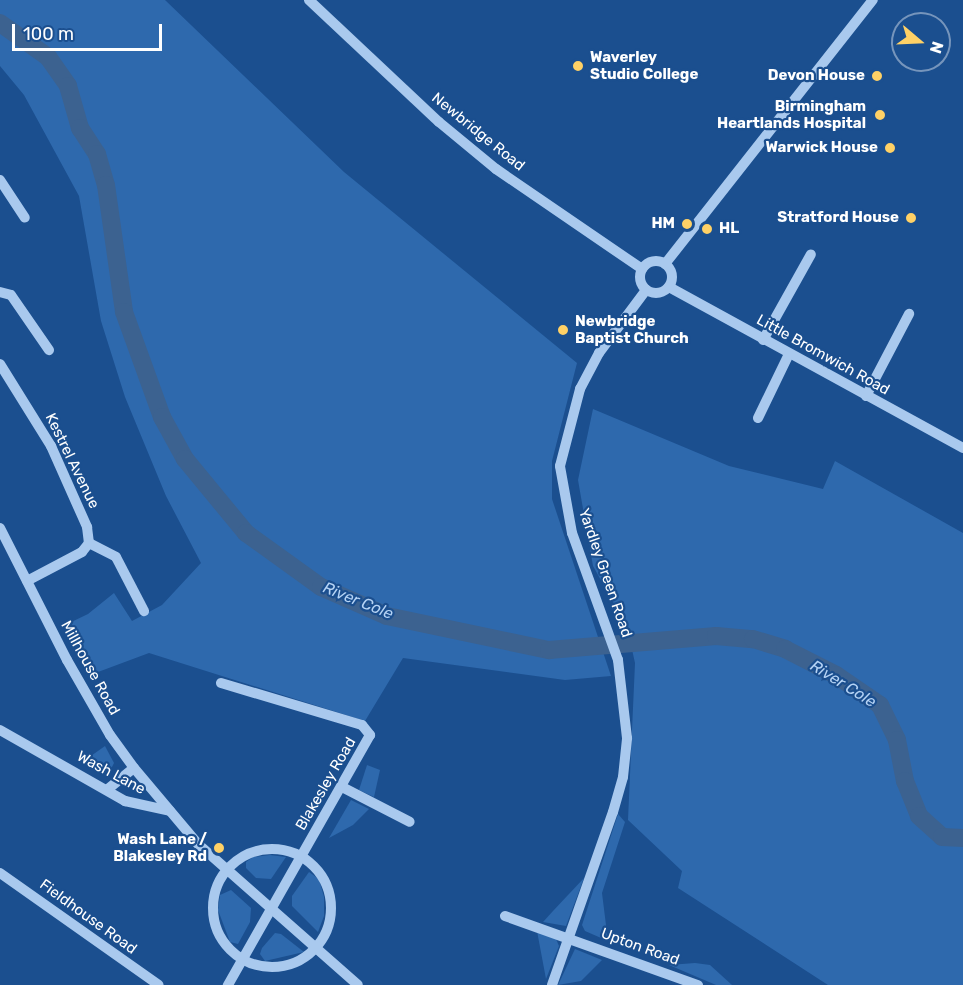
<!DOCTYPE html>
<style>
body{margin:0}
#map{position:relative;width:963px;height:985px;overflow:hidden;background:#1b4f8f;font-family:Rubik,sans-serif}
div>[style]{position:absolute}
.green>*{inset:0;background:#2e69ad}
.river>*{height:18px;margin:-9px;padding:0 9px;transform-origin:9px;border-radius:9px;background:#3c6290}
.minor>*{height:10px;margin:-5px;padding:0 5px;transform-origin:5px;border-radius:5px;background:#a9c9ee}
.minor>.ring{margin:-5px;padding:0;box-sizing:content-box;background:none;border:10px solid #a9c9ee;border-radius:50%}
.dots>*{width:16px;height:16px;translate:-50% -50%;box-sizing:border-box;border:3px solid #1b4f8f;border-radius:50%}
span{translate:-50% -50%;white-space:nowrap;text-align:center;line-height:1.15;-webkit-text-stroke:4.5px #1b4f8f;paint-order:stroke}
.poi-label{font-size:15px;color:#fff;font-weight:700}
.left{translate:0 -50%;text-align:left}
.right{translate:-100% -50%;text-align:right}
.street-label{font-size:15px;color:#fff}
.water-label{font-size:16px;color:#b5d3f5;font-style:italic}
.north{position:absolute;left:891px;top:12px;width:60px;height:60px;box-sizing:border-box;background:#1b4f8f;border:2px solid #7695bc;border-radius:50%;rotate:109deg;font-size:16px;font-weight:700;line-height:24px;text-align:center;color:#fff}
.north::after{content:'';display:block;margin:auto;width:21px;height:27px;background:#ffd166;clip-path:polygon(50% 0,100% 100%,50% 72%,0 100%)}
.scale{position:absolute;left:12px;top:24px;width:150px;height:27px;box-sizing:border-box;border:3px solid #fff;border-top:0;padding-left:8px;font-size:18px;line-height:21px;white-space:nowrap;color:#fff;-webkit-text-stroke:4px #1b4f8f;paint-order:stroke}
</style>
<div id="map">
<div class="green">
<div style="clip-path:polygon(0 0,165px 0,344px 172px,577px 363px,552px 461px,552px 499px,611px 676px,565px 680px,403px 658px,365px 721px,149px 653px,90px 675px,63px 626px,88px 614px,114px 593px,132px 621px,162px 605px,201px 563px,166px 496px,125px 397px,101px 321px,79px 196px,24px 95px,0 66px)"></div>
<div style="clip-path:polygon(593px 409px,729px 466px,823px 489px,835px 461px,963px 533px,963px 985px,828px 985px,678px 888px,682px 871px,628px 820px,635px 663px,627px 627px,593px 566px,578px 480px)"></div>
<div style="clip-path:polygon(105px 746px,114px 763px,108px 775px,81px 763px)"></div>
<div style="clip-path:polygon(367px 765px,380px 770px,374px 797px,359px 790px)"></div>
<div style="clip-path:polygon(351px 800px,369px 809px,353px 825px,329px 838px)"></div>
<div style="clip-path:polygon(618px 814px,625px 822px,602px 893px,608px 941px,585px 931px,582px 925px)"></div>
<div style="clip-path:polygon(270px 855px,286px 857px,271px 879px,256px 878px,246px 868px,246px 862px,253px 857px)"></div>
<div style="clip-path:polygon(309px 872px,319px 879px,324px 897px,324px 916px,318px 932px,292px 906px,292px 896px)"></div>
<div style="clip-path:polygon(584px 878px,566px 926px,543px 922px,553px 911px)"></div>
<div style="clip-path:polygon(231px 890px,251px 908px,250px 922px,238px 944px,230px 942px,218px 910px,220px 895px)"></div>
<div style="clip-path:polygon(537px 931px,556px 939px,559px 946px,546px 979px)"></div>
<div style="clip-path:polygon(275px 933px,281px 934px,304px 952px,265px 961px,260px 954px,262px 948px)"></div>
<div style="clip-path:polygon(575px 949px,602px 960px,581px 981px,558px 985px)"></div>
<div style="clip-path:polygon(695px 963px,710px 965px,732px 985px,716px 985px,669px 965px)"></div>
</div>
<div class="river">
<div style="left:0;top:23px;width:59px;rotate:35.3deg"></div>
<div style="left:48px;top:57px;width:35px;rotate:55deg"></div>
<div style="left:68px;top:86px;width:44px;rotate:74.1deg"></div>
<div style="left:80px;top:128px;width:31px;rotate:57deg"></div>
<div style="left:97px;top:154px;width:32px;rotate:74deg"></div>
<div style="left:106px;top:185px;width:128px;rotate:81.9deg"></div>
<div style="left:124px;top:312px;width:112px;rotate:70.1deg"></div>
<div style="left:162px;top:417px;width:48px;rotate:61.3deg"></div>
<div style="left:185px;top:459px;width:96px;rotate:50.5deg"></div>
<div style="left:246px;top:533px;width:92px;rotate:35.8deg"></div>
<div style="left:321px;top:587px;width:72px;rotate:23.7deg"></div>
<div style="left:387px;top:616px;width:166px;rotate:11.9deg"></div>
<div style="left:549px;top:650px;width:168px;rotate:-4.8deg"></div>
<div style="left:716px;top:636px;width:37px;rotate:5deg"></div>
<div style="left:753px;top:639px;width:34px;rotate:17deg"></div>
<div style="left:785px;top:649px;width:57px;rotate:27deg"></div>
<div style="left:836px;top:675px;width:53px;rotate:34.3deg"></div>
<div style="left:880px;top:705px;width:39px;rotate:64deg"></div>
<div style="left:897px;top:740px;width:42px;rotate:79deg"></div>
<div style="left:905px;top:781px;width:38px;rotate:68deg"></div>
<div style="left:919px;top:816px;width:31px;rotate:42deg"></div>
<div style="left:942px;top:837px;width:21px;rotate:3deg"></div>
</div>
<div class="minor">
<div style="left:309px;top:0;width:178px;rotate:43.2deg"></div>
<div style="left:439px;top:122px;width:74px;rotate:39.5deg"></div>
<div style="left:496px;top:169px;width:177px;rotate:34.4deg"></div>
<div style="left:0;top:180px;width:45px;rotate:56.7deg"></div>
<div class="ring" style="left:640px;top:261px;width:22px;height:22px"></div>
<div style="left:665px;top:264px;width:336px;rotate:-51.8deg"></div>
<div style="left:669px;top:287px;width:335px;rotate:28.7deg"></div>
<div style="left:0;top:292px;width:11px;rotate:15deg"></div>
<div style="left:11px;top:295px;width:67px;rotate:55.4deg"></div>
<div style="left:763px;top:340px;width:98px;rotate:-60.8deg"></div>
<div style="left:0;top:364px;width:97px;rotate:58.1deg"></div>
<div style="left:51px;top:446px;width:89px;rotate:66deg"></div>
<div style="left:87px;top:527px;width:16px;rotate:83deg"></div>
<div style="left:89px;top:543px;width:11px;rotate:128deg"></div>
<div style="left:82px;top:552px;width:62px;rotate:152.2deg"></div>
<div style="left:866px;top:396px;width:93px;rotate:-62.3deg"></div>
<div style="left:758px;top:418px;width:71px;rotate:-64.2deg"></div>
<div style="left:0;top:528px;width:148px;rotate:63.1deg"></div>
<div style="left:67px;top:660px;width:86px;rotate:60.2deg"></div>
<div style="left:110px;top:735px;width:41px;rotate:54deg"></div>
<div style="left:134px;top:768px;width:99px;rotate:49.9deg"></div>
<div style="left:198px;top:844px;width:213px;rotate:41.4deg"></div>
<div style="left:89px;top:543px;width:30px;rotate:27deg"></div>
<div style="left:116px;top:557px;width:61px;rotate:62.6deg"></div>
<div style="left:221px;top:683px;width:147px;rotate:16.6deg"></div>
<div style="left:362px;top:725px;width:13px;rotate:51deg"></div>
<div style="left:370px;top:735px;width:288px;rotate:119.6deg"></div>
<div style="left:0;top:730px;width:144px;rotate:29.6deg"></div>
<div style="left:125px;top:801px;width:46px;rotate:12.5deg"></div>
<div style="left:342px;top:787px;width:76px;rotate:27.2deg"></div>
<div style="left:108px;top:789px;width:33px;rotate:-39deg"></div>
<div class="ring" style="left:213px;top:849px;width:108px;height:108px"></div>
<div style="left:0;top:873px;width:194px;rotate:35.2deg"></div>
<div style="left:505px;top:916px;width:205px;rotate:19.7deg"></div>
<div style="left:552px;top:985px;width:183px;rotate:-70.6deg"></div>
<div style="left:613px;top:812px;width:36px;rotate:-74deg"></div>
<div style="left:623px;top:777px;width:39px;rotate:-84deg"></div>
<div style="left:627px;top:738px;width:79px;rotate:-96.6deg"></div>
<div style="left:618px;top:660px;width:135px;rotate:-109.9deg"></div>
<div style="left:572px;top:533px;width:68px;rotate:-100.2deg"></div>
<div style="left:560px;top:466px;width:80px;rotate:-75.4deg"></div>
<div style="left:580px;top:389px;width:41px;rotate:-62.2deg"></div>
<div style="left:599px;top:353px;width:79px;rotate:-53.3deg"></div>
</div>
<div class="dots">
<div style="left:578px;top:66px;background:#ffd166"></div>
<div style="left:877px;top:76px;background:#ffd166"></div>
<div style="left:880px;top:115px;background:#ffd166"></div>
<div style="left:890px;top:148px;background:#ffd166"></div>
<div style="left:911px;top:218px;background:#ffd166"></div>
<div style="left:687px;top:224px;background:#ffd166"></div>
<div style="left:707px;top:229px;background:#ffd166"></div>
<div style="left:563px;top:330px;background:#ffd166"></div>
<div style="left:219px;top:848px;background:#ffd166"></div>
</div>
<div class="poi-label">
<span class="left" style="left:590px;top:66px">Waverley<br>Studio College</span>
<span class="right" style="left:865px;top:76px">Devon House</span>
<span class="right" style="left:866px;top:115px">Birmingham<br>Heartlands Hospital</span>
<span class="right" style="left:878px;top:148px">Warwick House</span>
<span class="right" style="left:899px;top:218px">Stratford House</span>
<span class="right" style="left:675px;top:224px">HM</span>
<span class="left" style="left:719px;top:229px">HL</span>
<span class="left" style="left:575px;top:330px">Newbridge<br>Baptist Church</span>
<span class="right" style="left:207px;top:848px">Wash Lane /<br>Blakesley Rd</span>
</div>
<div class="street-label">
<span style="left:478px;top:132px;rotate:39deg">Newbridge Road</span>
<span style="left:823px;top:355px;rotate:29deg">Little Bromwich Road</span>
<span style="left:72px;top:461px;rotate:64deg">Kestrel Avenue</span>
<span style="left:605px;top:573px;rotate:71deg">Yardley Green Road</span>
<span style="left:90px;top:668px;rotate:61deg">Millhouse Road</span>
<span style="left:111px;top:773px;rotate:28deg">Wash Lane</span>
<span style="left:326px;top:784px;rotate:-60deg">Blakesley Road</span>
<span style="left:88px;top:917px;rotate:36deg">Fieldhouse Road</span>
<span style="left:640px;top:947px;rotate:20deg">Upton Road</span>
</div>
<div class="water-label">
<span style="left:358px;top:601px;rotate:22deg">River Cole</span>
<span style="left:843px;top:684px;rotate:32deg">River Cole</span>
</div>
<div class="north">N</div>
<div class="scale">100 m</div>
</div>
